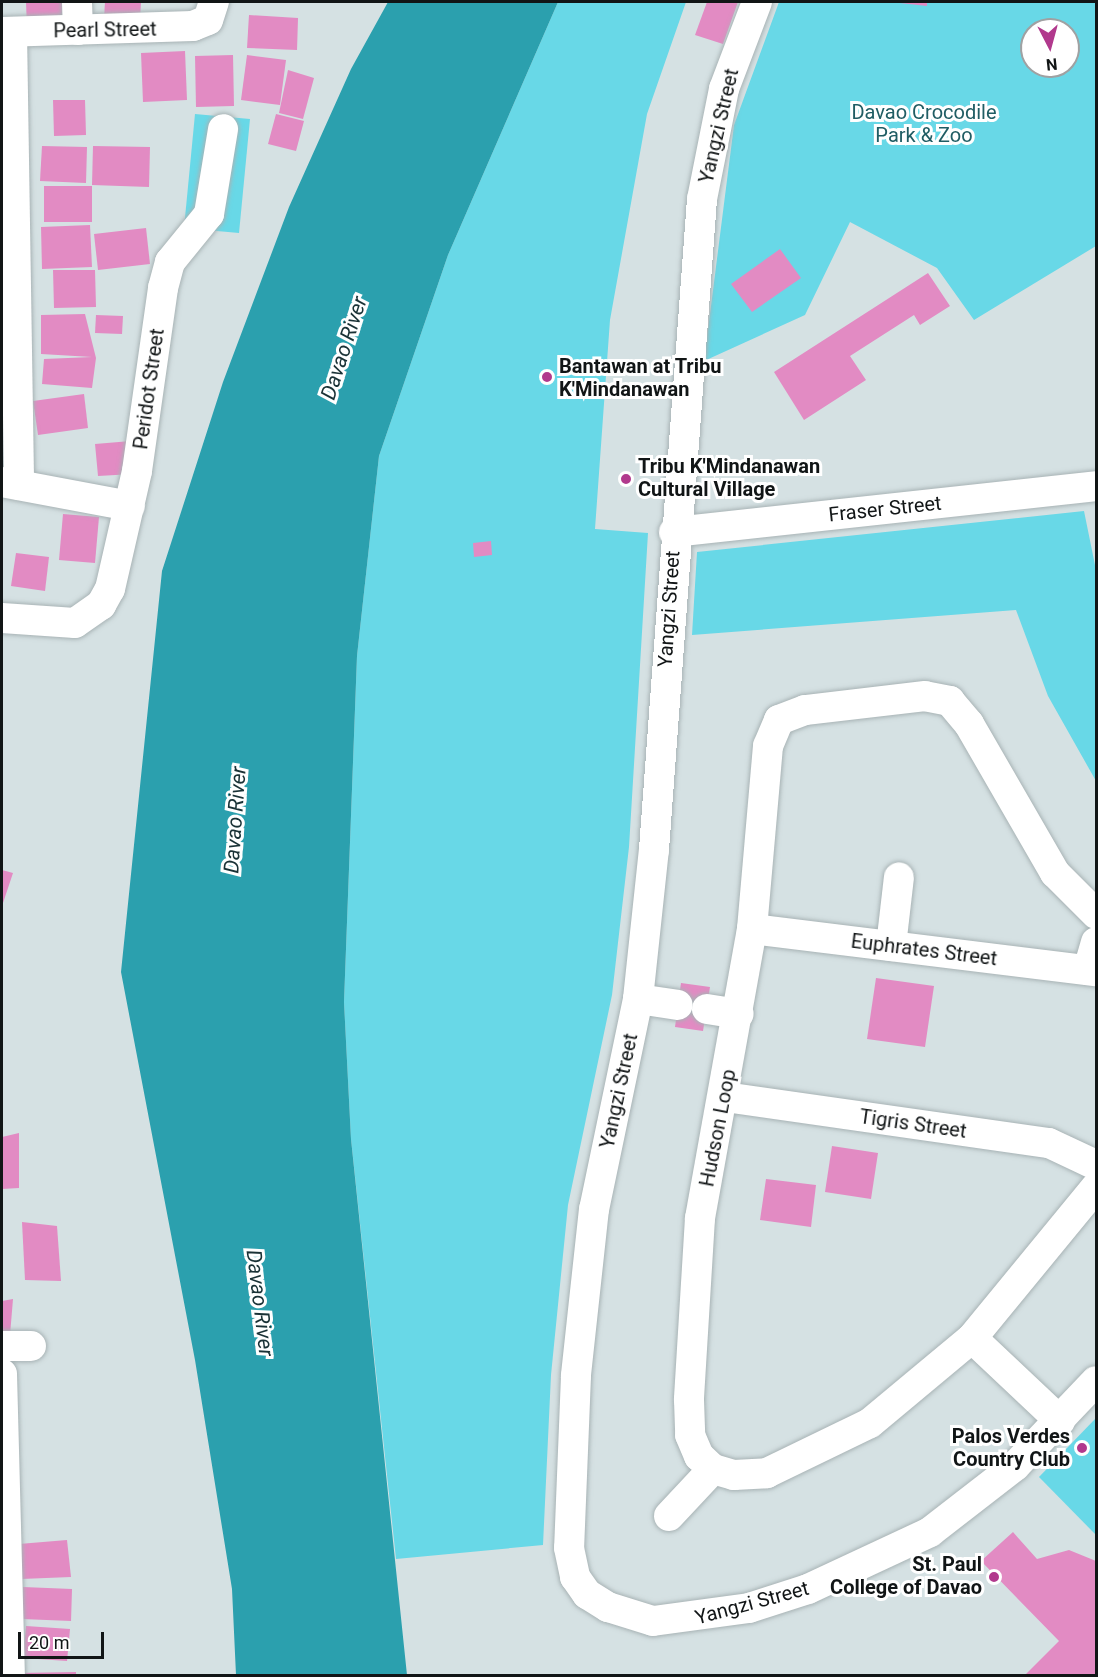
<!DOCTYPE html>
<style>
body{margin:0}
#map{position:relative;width:1098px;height:1677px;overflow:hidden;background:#d5e1e3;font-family:Roboto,sans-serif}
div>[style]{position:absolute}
.green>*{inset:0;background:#68d8e7}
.water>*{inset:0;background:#2ba0ae}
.building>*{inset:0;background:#e28bc3}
.roads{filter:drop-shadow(0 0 2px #a8b3b5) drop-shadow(0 0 2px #a8b3b5)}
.minor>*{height:30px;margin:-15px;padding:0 15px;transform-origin:15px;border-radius:15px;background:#fff}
.dots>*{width:16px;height:16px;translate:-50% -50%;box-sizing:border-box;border:3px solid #fff;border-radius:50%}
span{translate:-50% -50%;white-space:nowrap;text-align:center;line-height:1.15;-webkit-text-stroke:6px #fff;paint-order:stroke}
.street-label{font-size:20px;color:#111516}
.park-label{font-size:20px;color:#205d64}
.poi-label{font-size:20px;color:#111516;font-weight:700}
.left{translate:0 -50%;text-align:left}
.right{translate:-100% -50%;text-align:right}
.water-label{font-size:21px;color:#1a3236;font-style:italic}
.frame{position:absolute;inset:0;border:3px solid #111516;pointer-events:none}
.north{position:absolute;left:1020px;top:18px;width:60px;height:60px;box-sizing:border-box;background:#fff;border:2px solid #a0a1a2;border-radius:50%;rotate:174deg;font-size:16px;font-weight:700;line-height:24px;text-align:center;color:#111516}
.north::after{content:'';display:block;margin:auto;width:21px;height:27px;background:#b1398d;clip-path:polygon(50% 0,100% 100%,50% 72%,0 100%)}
.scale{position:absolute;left:18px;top:1632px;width:86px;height:27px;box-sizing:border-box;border:3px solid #111516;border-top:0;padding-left:8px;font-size:18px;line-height:21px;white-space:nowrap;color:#111516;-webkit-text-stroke:4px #fff;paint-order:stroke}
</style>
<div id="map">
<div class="green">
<div style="clip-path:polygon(558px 2px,686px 2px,647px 114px,610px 320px,595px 529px,648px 533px,629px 847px,612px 995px,568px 1205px,551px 1375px,543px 1545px,396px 1559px,351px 1139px,344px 1002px,357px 656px,379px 456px,448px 255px)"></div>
<div style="clip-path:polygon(evenodd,779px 2px,1096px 2px,1096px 246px,974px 320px,937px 268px,850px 222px,805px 315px,704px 361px,734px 125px,779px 2px,1032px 30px,1068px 30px,1068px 66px,1032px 66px,1032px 30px)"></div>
<div style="clip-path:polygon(195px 114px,250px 119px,239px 233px,184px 228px)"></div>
<div style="clip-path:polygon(1084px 511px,1096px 570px,1096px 781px,1048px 696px,1016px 610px,692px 635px,697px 552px)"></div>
<div style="clip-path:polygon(1096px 1418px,1096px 1535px,1039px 1477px)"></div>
</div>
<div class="water">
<div style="clip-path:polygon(388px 2px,558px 2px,448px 255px,379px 456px,357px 656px,344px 1002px,351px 1139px,407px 1675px,236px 1675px,232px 1589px,195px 1360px,121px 972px,162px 571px,223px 382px,289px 207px,351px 69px)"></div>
</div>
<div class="building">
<div style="clip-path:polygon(26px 2px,62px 2px,63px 27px,27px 29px)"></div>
<div style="clip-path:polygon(105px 2px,141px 2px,140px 20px,104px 19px)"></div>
<div style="clip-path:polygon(707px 2px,738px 2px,723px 44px,695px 35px)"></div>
<div style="clip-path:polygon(891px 2px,927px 2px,927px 6px)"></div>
<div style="clip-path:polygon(249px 15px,298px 18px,297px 50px,247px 48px)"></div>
<div style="clip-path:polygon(185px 51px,187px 100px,143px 102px,141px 53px)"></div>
<div style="clip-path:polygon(233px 55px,234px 106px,196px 107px,195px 56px)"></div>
<div style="clip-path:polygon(247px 55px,286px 60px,280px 105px,241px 100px)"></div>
<div style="clip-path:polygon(288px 70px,314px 78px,303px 119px,279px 113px)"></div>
<div style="clip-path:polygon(53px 100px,85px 100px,86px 135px,54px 136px)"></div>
<div style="clip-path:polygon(276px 114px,304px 121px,296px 151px,268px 144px)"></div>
<div style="clip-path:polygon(42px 146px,87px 147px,86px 183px,40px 181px)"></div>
<div style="clip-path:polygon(93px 146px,150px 147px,149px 187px,92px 185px)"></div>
<div style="clip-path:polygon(44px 186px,92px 186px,92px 222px,44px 222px)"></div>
<div style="clip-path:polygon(90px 225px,92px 267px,42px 269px,41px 227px)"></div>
<div style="clip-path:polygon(146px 228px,150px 264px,98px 270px,94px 234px)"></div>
<div style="clip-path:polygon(780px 249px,801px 278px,752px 312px,731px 284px)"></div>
<div style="clip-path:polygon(53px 270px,95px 270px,96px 307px,54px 308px)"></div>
<div style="clip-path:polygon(928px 273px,950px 306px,920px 325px,914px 315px,850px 356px,866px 380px,804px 420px,774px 372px)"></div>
<div style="clip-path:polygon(85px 314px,96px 358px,92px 388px,42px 384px,44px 359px,92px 357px,41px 354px,41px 315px)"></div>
<div style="clip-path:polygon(96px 315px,123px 316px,122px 334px,95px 333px)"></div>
<div style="clip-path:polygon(84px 394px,88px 428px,38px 435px,33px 401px)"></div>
<div style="clip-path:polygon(131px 441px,133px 474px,98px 476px,95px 444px)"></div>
<div style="clip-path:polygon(63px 514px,99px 517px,95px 563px,59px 560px)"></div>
<div style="clip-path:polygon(491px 541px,492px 555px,474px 557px,473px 543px)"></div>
<div style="clip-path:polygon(16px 553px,49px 557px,45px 591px,11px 586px)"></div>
<div style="clip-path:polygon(2px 870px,13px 873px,2px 906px)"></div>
<div style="clip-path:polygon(876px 978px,934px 986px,925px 1047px,867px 1039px)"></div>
<div style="clip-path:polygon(681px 983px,710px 987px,703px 1031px,675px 1027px)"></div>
<div style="clip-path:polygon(19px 1133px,19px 1188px,2px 1189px,2px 1137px)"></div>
<div style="clip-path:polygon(832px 1146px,878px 1153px,871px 1199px,825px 1192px)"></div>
<div style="clip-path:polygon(766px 1179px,816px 1185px,811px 1227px,760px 1220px)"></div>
<div style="clip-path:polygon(22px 1222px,57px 1226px,61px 1281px,25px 1280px)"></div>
<div style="clip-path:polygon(13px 1299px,10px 1335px,2px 1334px,2px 1301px)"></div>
<div style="clip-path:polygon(1013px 1532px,1037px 1559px,1069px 1550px,1096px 1561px,1096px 1676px,1024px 1676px,1059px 1641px,981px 1561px)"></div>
<div style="clip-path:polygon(67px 1540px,71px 1577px,21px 1579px,19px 1544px)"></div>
<div style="clip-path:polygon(23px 1587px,72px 1589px,71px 1621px,22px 1619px)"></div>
<div style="clip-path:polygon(26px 1626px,70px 1629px,67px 1661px,23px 1658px)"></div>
<div style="clip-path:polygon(76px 1672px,76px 1676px,18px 1676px,18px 1673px)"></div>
</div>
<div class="roads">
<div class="minor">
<div style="left:77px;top:2px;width:28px;rotate:88deg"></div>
<div style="left:757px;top:2px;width:93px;rotate:110.8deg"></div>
<div style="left:724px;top:89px;width:112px;rotate:101.3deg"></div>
<div style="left:702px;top:199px;width:652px;rotate:94.22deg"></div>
<div style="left:654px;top:849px;width:151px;rotate:96.1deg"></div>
<div style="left:638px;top:999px;width:215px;rotate:101.8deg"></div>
<div style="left:594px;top:1209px;width:168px;rotate:96.2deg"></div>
<div style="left:576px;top:1376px;width:172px;rotate:92.3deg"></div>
<div style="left:569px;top:1548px;width:30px;rotate:78deg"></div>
<div style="left:575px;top:1577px;width:21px;rotate:55deg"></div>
<div style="left:587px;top:1594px;width:25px;rotate:32deg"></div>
<div style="left:608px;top:1607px;width:47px;rotate:17.3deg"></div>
<div style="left:653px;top:1621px;width:97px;rotate:-7.7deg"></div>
<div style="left:749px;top:1608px;width:62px;rotate:-17.9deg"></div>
<div style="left:808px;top:1589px;width:135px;rotate:-25deg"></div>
<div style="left:930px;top:1532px;width:108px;rotate:-37.8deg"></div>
<div style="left:1015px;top:1466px;width:117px;rotate:-46.4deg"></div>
<div style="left:2px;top:32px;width:191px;rotate:-1.8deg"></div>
<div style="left:193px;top:26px;width:16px;rotate:-22deg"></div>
<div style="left:208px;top:20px;width:19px;rotate:-72deg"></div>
<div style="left:12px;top:32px;width:453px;rotate:89.1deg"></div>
<div style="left:2px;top:482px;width:130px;rotate:10.6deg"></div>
<div style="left:674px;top:532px;width:424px;rotate:-6.2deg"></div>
<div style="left:2px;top:618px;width:73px;rotate:3.9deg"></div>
<div style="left:75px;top:623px;width:32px;rotate:-35deg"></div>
<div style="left:101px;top:605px;width:18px;rotate:-61deg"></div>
<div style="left:110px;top:589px;width:121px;rotate:-77.1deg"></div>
<div style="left:137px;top:471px;width:185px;rotate:-81.9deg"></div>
<div style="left:163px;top:288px;width:27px;rotate:-75deg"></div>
<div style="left:170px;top:262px;width:62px;rotate:-50.9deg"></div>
<div style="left:209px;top:214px;width:86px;rotate:-80.6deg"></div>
<div style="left:1096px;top:914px;width:58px;rotate:-135deg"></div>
<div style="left:1055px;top:873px;width:172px;rotate:-120deg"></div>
<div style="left:969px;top:724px;width:30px;rotate:-130deg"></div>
<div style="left:950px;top:701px;width:25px;rotate:-169deg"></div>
<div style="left:925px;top:696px;width:121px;rotate:173.3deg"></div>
<div style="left:805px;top:710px;width:28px;rotate:159deg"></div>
<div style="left:779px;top:720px;width:28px;rotate:113deg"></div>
<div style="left:768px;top:746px;width:184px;rotate:95deg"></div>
<div style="left:752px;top:929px;width:294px;rotate:100.2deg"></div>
<div style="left:700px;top:1218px;width:182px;rotate:93.5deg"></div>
<div style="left:689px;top:1400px;width:35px;rotate:88deg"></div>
<div style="left:690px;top:1435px;width:23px;rotate:67deg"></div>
<div style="left:699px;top:1456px;width:19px;rotate:43deg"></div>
<div style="left:713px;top:1469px;width:22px;rotate:16deg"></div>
<div style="left:734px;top:1475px;width:33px;rotate:-3deg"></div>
<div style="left:767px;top:1473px;width:114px;rotate:-25.9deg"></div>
<div style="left:870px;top:1423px;width:133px;rotate:-39.8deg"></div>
<div style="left:972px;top:1338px;width:195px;rotate:-50.6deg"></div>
<div style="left:752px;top:929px;width:347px;rotate:7deg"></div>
<div style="left:891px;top:946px;width:69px;rotate:-83.4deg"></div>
<div style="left:1088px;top:970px;width:29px;rotate:-74deg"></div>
<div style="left:638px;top:999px;width:40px;rotate:8.5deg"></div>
<div style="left:707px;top:1009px;width:32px;rotate:9deg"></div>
<div style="left:725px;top:1097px;width:327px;rotate:8.1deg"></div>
<div style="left:1049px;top:1143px;width:52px;rotate:25.1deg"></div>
<div style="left:972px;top:1338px;width:121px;rotate:43.3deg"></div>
<div style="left:2px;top:1346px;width:29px"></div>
<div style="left:2px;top:1374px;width:302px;rotate:88.5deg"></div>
<div style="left:669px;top:1516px;width:64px;rotate:-46.9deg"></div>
</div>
</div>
<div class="dots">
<div style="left:547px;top:377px;background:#b1398d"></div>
<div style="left:626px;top:479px;background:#b1398d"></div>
<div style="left:1082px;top:1448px;background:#b1398d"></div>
<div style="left:994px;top:1577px;background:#b1398d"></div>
</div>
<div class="street-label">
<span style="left:105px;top:30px;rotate:-1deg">Pearl Street</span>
<span style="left:719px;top:126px;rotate:-77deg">Yangzi Street</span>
<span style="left:149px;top:389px;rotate:-82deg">Peridot Street</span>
<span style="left:885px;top:509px;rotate:-6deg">Fraser Street</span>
<span style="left:669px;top:609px;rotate:-86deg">Yangzi Street</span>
<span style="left:924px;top:950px;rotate:7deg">Euphrates Street</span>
<span style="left:619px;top:1091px;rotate:-78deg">Yangzi Street</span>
<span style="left:913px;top:1124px;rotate:8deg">Tigris Street</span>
<span style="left:718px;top:1128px;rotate:-79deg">Hudson Loop</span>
<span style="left:752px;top:1603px;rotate:-15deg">Yangzi Street</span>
</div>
<div class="park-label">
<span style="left:924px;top:124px">Davao Crocodile<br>Park &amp; Zoo</span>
</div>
<div class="poi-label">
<span class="left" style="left:559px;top:378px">Bantawan at Tribu<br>K'Mindanawan</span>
<span class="left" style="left:638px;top:478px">Tribu K'Mindanawan<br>Cultural Village</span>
<span class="right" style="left:1070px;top:1448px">Palos Verdes<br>Country Club</span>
<span class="right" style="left:982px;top:1576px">St. Paul<br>College of Davao</span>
</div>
<div class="water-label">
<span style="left:344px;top:348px;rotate:-72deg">Davao River</span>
<span style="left:235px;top:820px;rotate:-86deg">Davao River</span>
<span style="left:260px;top:1303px;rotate:83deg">Davao River</span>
</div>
<div class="frame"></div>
<div class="north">N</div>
<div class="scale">20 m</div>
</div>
